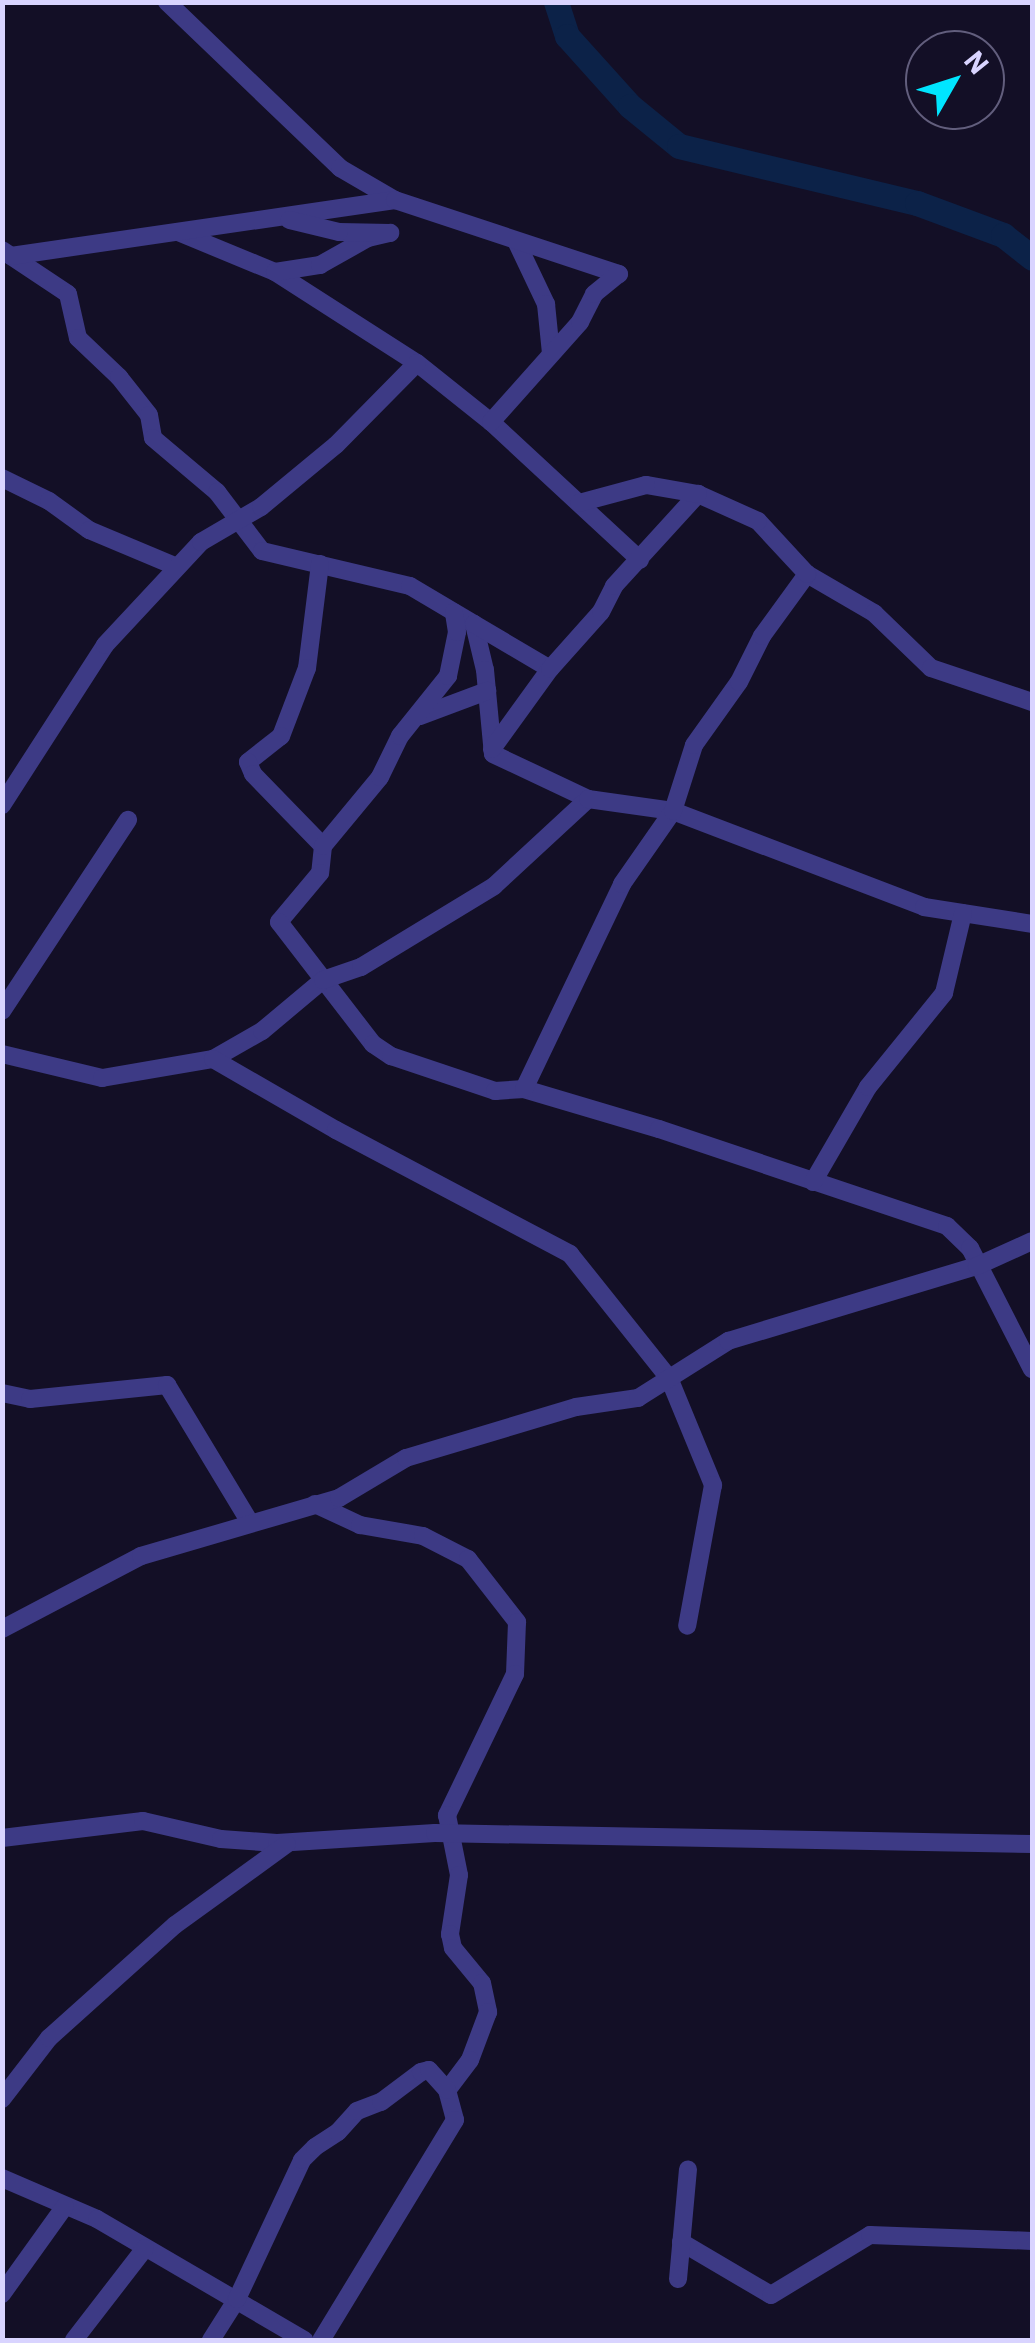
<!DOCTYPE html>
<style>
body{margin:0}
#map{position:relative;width:1035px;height:2343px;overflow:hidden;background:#130f26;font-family:"IBM Plex Sans",sans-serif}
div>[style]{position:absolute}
.river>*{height:25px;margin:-12.5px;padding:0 12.5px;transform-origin:12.5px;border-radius:12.5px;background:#0c2248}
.minor>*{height:18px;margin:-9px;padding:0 9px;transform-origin:9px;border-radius:9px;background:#3d3a85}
span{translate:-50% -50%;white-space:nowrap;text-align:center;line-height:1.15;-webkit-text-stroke:8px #130f26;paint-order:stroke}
.frame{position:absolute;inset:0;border:5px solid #d9d4ff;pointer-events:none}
.north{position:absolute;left:905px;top:30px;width:100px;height:100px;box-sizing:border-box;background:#130f26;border:2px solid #625e7d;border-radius:50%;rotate:51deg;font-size:28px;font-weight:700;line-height:40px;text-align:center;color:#d9d4ff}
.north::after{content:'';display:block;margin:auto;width:35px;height:45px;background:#00e5ff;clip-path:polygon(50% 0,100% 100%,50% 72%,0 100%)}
</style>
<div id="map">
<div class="river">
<div style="left:556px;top:2px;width:36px;rotate:72deg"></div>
<div style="left:567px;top:36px;width:94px;rotate:48deg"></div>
<div style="left:630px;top:106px;width:63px;rotate:39.2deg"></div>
<div style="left:679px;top:146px;width:245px;rotate:13.5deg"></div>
<div style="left:917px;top:203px;width:92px;rotate:20.4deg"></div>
<div style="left:1003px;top:235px;width:37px;rotate:38deg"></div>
</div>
<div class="minor">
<div style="left:167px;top:2px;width:240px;rotate:43.8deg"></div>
<div style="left:340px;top:168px;width:64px;rotate:30.2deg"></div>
<div style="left:178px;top:232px;width:105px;rotate:22.4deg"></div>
<div style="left:275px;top:272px;width:169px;rotate:32.7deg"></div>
<div style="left:417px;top:363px;width:95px;rotate:38.6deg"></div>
<div style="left:491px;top:422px;width:203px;rotate:42.8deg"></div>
<div style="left:517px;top:243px;width:68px;rotate:64.6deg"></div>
<div style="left:546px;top:304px;width:49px;rotate:84.2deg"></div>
<div style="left:2px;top:250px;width:79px;rotate:33.7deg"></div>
<div style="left:68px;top:294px;width:45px;rotate:77.2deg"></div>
<div style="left:78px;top:338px;width:57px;rotate:43.6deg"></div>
<div style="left:119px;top:377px;width:48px;rotate:51.7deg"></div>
<div style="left:149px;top:415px;width:23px;rotate:80deg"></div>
<div style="left:153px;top:438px;width:84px;rotate:40.2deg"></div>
<div style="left:217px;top:492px;width:74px;rotate:52.7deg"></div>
<div style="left:262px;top:551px;width:152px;rotate:13.3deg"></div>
<div style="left:410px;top:586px;width:74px;rotate:30.7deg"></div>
<div style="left:474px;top:624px;width:47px;rotate:76.6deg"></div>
<div style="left:485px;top:670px;width:84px;rotate:84.6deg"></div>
<div style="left:493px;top:754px;width:105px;rotate:25.3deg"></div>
<div style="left:11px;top:256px;width:388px;rotate:-8.3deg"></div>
<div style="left:395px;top:200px;width:236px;rotate:18.3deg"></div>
<div style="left:275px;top:272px;width:46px;rotate:-8.8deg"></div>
<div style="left:320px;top:265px;width:55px;rotate:-29.4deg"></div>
<div style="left:368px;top:238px;width:23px;rotate:-13deg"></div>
<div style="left:390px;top:233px;width:51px;rotate:-178.9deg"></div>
<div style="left:339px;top:232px;width:51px;rotate:-166.5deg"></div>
<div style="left:491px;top:422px;width:134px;rotate:-48.3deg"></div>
<div style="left:580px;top:322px;width:31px;rotate:-63deg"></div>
<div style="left:594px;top:294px;width:32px;rotate:-39deg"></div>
<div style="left:2px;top:478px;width:52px;rotate:26.1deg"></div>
<div style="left:49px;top:501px;width:49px;rotate:35.9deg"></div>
<div style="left:89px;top:530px;width:95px;rotate:22.8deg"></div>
<div style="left:320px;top:564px;width:105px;rotate:97.1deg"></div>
<div style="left:307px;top:668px;width:73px;rotate:110.9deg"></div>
<div style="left:281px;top:736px;width:42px;rotate:141.8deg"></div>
<div style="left:248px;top:762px;width:13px;rotate:67deg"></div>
<div style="left:253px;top:774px;width:100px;rotate:45.8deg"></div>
<div style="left:323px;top:846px;width:27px;rotate:96deg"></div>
<div style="left:320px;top:873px;width:64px;rotate:129.9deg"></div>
<div style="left:279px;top:922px;width:154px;rotate:52.4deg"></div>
<div style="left:373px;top:1044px;width:22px;rotate:34deg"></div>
<div style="left:391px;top:1056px;width:110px;rotate:18.6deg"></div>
<div style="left:495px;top:1091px;width:29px;rotate:-4deg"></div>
<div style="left:524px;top:1089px;width:141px;rotate:16.5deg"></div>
<div style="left:659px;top:1129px;width:304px;rotate:18.6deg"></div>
<div style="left:947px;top:1226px;width:32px;rotate:44deg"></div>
<div style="left:970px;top:1248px;width:136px;rotate:62.9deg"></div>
<div style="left:807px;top:574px;width:78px;rotate:30.2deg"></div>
<div style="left:874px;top:613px;width:79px;rotate:44deg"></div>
<div style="left:931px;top:668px;width:107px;rotate:18.6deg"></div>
<div style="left:474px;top:624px;width:88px;rotate:30.6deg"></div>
<div style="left:420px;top:716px;width:72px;rotate:-20.5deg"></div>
<div style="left:492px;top:749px;width:99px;rotate:-54.1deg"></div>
<div style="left:550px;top:669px;width:76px;rotate:-48.2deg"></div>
<div style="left:601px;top:612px;width:29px;rotate:-63deg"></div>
<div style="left:614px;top:586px;width:125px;rotate:-47.6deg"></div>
<div style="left:2px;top:805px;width:190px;rotate:-57.2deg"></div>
<div style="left:105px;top:645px;width:141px;rotate:-47deg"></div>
<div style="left:201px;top:542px;width:69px;rotate:-30.3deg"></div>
<div style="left:261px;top:507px;width:97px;rotate:-39.6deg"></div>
<div style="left:336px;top:445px;width:115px;rotate:-45.4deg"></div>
<div style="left:323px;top:846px;width:89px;rotate:-50.4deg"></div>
<div style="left:380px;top:777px;width:46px;rotate:-64deg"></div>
<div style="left:400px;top:736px;width:77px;rotate:-51.3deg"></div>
<div style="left:448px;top:676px;width:45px;rotate:-78.4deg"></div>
<div style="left:457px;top:632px;width:20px;rotate:-99deg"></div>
<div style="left:2px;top:1011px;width:229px;rotate:-56.6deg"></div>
<div style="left:2px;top:1054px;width:103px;rotate:13.5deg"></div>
<div style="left:102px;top:1078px;width:113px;rotate:-9.7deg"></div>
<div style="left:213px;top:1059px;width:56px;rotate:-29.7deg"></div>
<div style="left:262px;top:1031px;width:80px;rotate:-39.9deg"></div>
<div style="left:323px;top:980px;width:40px;rotate:-18.9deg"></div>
<div style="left:361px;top:967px;width:156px;rotate:-31.3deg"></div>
<div style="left:494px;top:886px;width:128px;rotate:-42.8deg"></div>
<div style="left:588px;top:799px;width:86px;rotate:8deg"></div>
<div style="left:673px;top:811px;width:269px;rotate:20.9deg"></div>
<div style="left:924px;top:907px;width:109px;rotate:8.9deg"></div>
<div style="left:213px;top:1059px;width:142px;rotate:30deg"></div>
<div style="left:336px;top:1130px;width:265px;rotate:27.9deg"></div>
<div style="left:570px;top:1254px;width:159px;rotate:51.4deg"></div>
<div style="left:669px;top:1378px;width:116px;rotate:67.6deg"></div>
<div style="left:713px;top:1485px;width:143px;rotate:100.4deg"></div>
<div style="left:524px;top:1089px;width:227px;rotate:-64.4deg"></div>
<div style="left:622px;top:884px;width:89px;rotate:-55.1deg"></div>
<div style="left:673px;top:811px;width:69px;rotate:-72.3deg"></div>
<div style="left:694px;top:745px;width:77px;rotate:-54.5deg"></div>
<div style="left:739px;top:682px;width:51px;rotate:-63.4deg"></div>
<div style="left:762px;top:636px;width:77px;rotate:-54deg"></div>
<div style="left:807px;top:574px;width:72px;rotate:-132.8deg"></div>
<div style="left:758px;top:521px;width:66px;rotate:-155.8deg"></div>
<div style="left:698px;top:494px;width:53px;rotate:-170.2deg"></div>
<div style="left:646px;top:485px;width:69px;rotate:165deg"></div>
<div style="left:813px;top:1182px;width:110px;rotate:-59.9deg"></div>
<div style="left:868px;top:1087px;width:121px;rotate:-51deg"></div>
<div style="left:944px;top:993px;width:82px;rotate:-76.6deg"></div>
<div style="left:2px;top:1393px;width:29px;rotate:12deg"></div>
<div style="left:30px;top:1399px;width:138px;rotate:-5.8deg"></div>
<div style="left:167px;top:1385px;width:159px;rotate:58.9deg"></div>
<div style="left:315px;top:1504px;width:50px;rotate:25deg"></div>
<div style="left:360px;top:1525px;width:64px;rotate:9.9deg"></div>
<div style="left:423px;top:1536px;width:51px;rotate:27.1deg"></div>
<div style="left:468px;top:1559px;width:80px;rotate:52.1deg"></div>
<div style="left:517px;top:1622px;width:52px;rotate:92.2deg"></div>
<div style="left:515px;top:1674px;width:157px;rotate:115.7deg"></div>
<div style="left:447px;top:1815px;width:61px;rotate:78.7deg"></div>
<div style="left:459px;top:1875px;width:60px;rotate:98.7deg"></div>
<div style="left:450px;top:1934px;width:14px;rotate:78deg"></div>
<div style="left:453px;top:1948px;width:45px;rotate:50.4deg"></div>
<div style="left:482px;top:1983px;width:30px;rotate:78deg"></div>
<div style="left:488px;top:2012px;width:51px;rotate:110.6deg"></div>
<div style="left:470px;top:2060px;width:38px;rotate:127deg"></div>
<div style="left:447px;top:2090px;width:31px;rotate:75deg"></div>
<div style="left:455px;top:2120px;width:258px;rotate:121.3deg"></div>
<div style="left:2px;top:1629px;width:157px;rotate:-27.7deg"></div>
<div style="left:141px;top:1556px;width:206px;rotate:-16.3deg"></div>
<div style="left:339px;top:1498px;width:78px;rotate:-30.8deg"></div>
<div style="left:406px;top:1458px;width:177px;rotate:-16.7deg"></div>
<div style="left:576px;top:1407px;width:63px;rotate:-8.3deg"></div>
<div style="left:638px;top:1398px;width:107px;rotate:-32.3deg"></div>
<div style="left:728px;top:1341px;width:260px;rotate:-16.8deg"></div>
<div style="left:977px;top:1266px;width:60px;rotate:-24.4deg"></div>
<div style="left:2px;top:1838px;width:142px;rotate:-6.9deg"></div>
<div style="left:143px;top:1821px;width:80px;rotate:13deg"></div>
<div style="left:221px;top:1839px;width:56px;rotate:4.1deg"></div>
<div style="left:277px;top:1843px;width:158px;rotate:-3.6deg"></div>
<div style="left:435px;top:1833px;width:597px;rotate:1.06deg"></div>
<div style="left:2px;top:2099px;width:77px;rotate:-52.4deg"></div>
<div style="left:49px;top:2038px;width:169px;rotate:-41.9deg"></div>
<div style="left:175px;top:1925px;width:138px;rotate:-35.9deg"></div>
<div style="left:2px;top:2178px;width:103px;rotate:23.3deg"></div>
<div style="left:97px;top:2219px;width:240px;rotate:30.3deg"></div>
<div style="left:681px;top:2242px;width:104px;rotate:30.5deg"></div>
<div style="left:771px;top:2295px;width:116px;rotate:-31.2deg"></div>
<div style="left:870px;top:2235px;width:162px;rotate:2.1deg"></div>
<div style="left:678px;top:2279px;width:110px;rotate:-84.8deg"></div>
<div style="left:2px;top:2294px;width:108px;rotate:-54.4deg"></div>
<div style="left:74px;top:2340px;width:116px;rotate:-52.3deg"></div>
<div style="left:211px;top:2340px;width:49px;rotate:-57.6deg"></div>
<div style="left:237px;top:2299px;width:153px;rotate:-64.9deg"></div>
<div style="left:302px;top:2160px;width:18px;rotate:-45deg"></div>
<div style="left:315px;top:2147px;width:27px;rotate:-33deg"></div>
<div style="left:338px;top:2132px;width:28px;rotate:-48deg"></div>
<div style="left:357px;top:2111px;width:26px;rotate:-21deg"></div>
<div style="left:381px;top:2102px;width:50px;rotate:-36.9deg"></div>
<div style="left:421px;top:2072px;width:8px;rotate:-14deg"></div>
<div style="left:429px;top:2070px;width:27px;rotate:48deg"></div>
</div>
<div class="frame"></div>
<div class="north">N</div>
</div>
